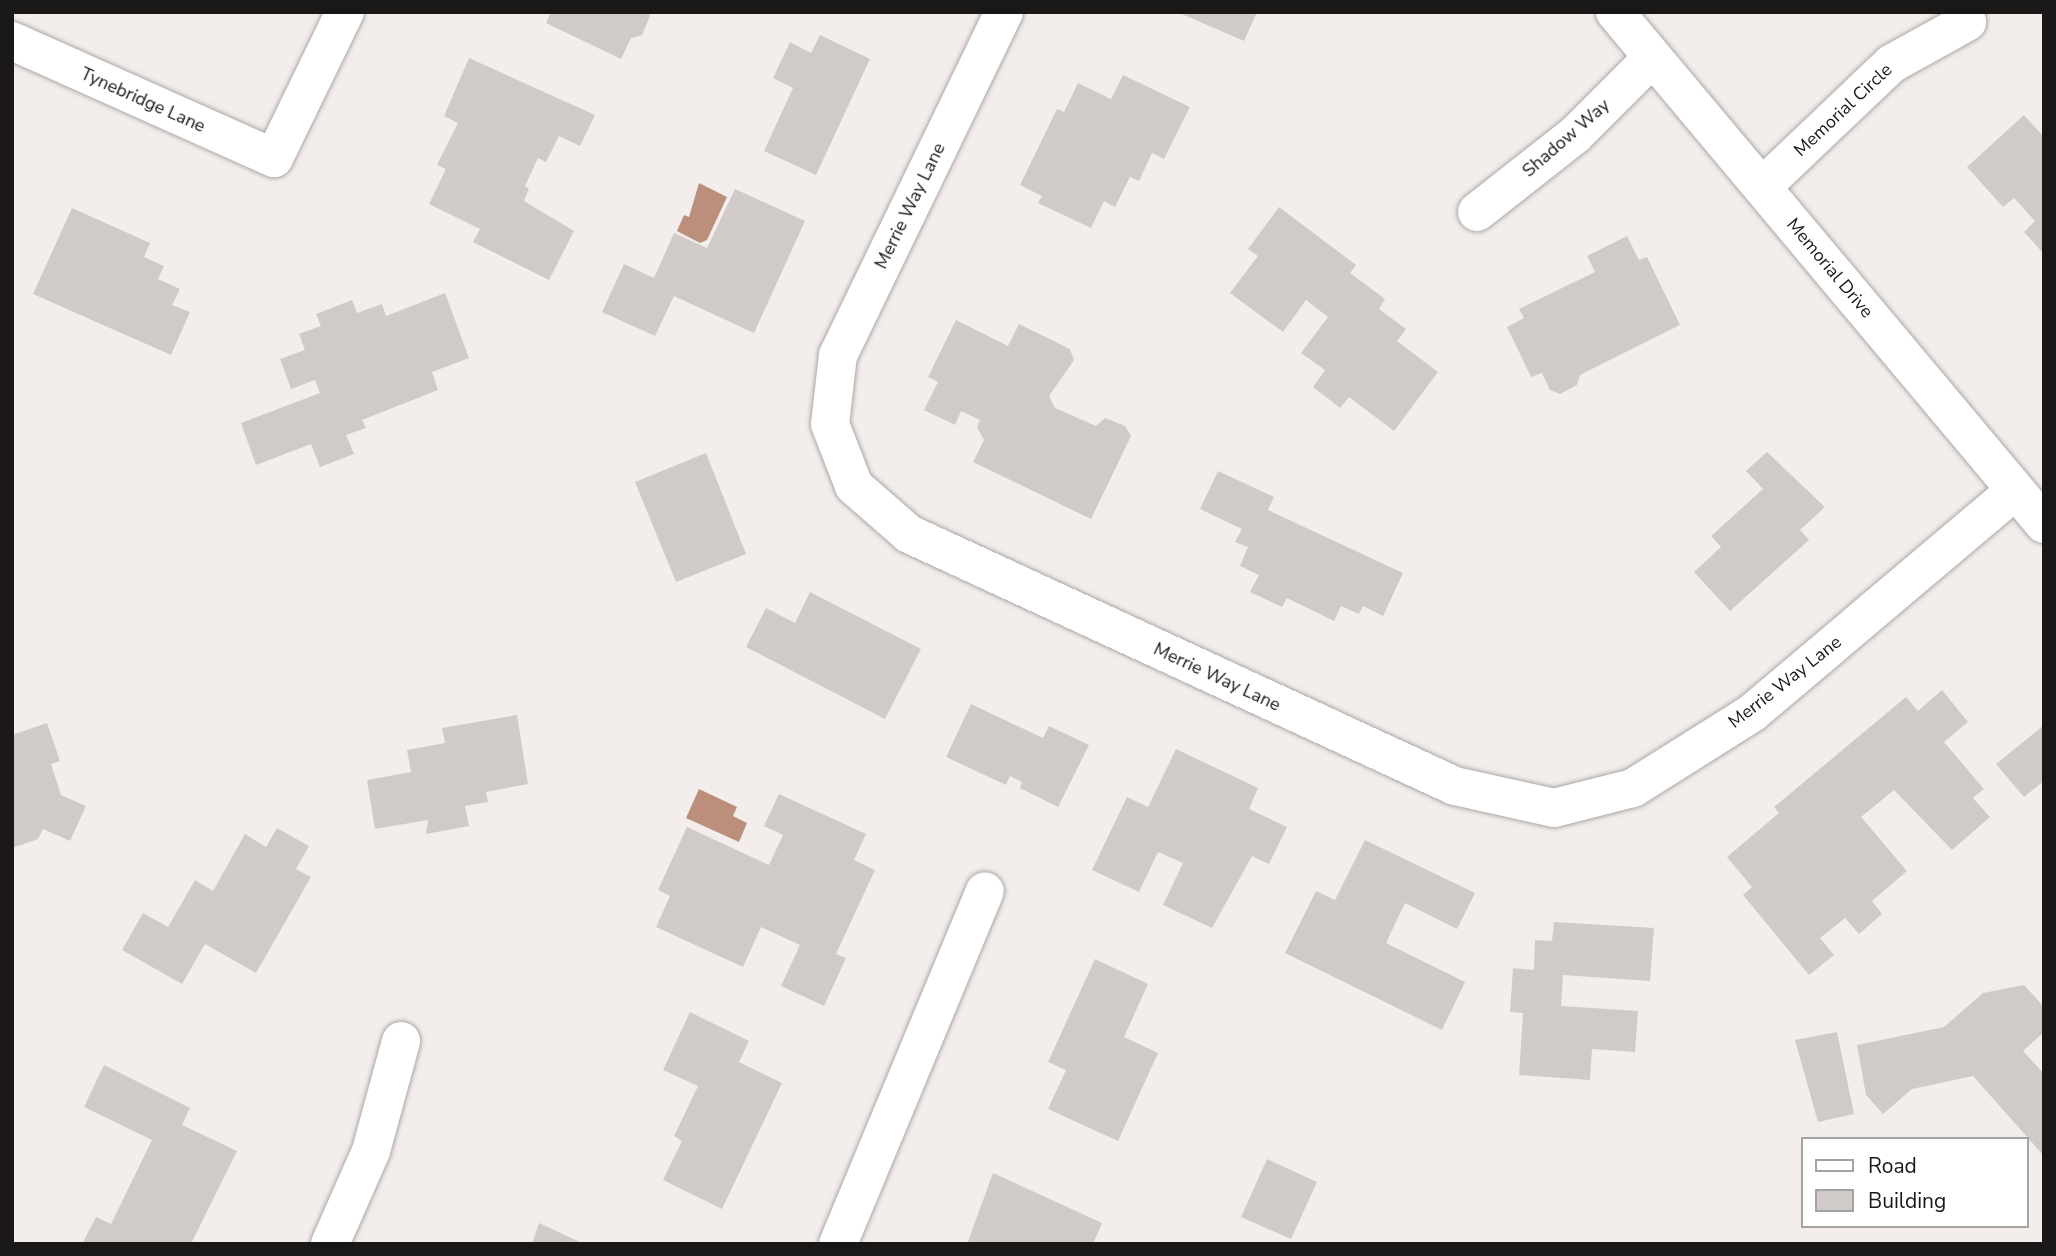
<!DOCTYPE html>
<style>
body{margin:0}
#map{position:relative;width:2056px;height:1256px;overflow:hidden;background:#f3eeec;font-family:"Nunito Sans",sans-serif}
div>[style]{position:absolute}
.water>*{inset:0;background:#bc8e7c}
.building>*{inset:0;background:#d0cbc9}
.roads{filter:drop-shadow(0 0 2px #ada8a6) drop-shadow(0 0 2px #ada8a6)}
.minor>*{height:38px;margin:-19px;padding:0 19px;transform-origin:19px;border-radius:19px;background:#fff}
span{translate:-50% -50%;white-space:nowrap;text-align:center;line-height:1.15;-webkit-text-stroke:5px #fff;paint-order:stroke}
.street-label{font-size:18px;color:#1a1817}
.frame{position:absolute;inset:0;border:14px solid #1a1817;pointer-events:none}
.legend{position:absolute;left:1801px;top:1137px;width:228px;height:91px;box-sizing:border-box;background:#fff;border:2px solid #a3a3a2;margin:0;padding:9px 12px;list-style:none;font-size:21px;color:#1a1817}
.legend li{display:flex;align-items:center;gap:14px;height:35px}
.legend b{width:35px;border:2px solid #a3a3a2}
</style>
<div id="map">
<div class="water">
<div style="clip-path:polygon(699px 183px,727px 197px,707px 240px,700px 243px,677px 231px,684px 215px,689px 217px)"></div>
<div style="clip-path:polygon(699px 789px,737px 807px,733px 816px,747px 823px,739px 842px,686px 818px)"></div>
</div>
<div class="building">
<div style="clip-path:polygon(551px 12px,649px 12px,650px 16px,642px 35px,631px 38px,621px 59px,546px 23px)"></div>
<div style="clip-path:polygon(1177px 12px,1257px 12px,1244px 41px)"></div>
<div style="clip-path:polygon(820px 35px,870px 59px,816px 175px,764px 151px,793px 88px,773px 78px,790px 42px,811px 53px)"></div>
<div style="clip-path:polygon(469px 58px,595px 115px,580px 146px,559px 136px,546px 162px,538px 158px,525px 186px,529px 189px,524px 201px,574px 231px,549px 280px,473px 242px,480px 229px,429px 204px,446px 169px,437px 165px,458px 123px,444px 116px)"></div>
<div style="clip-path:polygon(1123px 75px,1190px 107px,1164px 159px,1152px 153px,1139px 181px,1130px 177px,1115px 207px,1104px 201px,1091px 228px,1038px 203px,1042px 196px,1020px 185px,1057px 109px,1064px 112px,1078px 83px,1111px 99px)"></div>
<div style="clip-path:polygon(2024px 115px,2044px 137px,2044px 254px,2024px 232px,2035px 221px,2014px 198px,2003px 207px,1967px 167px)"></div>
<div style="clip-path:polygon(735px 189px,805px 221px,754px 333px,674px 296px,655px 336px,602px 312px,624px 264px,654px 278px,674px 233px,707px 248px)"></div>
<div style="clip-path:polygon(1279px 207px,1356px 265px,1350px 273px,1385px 299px,1379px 309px,1406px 329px,1397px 341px,1438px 372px,1394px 431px,1349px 397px,1340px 408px,1313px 387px,1325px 370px,1301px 353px,1328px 317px,1306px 300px,1283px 332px,1230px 293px,1258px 256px,1248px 249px)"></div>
<div style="clip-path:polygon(72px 208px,150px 243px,144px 257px,164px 266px,158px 279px,180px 289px,172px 305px,190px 312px,171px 355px,33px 294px)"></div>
<div style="clip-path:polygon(1627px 236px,1639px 260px,1647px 257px,1680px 325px,1580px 375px,1577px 385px,1560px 394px,1550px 390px,1542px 373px,1531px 377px,1507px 327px,1524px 318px,1519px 309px,1595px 272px,1587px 256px)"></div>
<div style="clip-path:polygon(445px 293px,469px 358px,432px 372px,438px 390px,362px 420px,366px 428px,346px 435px,354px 454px,320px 467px,311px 444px,256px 465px,241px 423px,320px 393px,315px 380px,291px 389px,280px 359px,305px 350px,299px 334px,321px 326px,316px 314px,352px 300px,357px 313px,382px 304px,386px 316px)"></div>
<div style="clip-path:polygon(956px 320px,1008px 346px,1019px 324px,1070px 349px,1074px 360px,1049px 396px,1055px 408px,1096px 426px,1105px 418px,1125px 426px,1131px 436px,1091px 519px,973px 462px,984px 440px,977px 427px,980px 420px,961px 411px,955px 425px,924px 410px,938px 382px,928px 377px)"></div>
<div style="clip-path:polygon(1767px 452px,1825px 507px,1800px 530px,1809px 540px,1730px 611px,1694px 572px,1721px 547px,1711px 536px,1763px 489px,1746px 471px)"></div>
<div style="clip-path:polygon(706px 453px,746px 554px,676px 582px,635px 482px)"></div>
<div style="clip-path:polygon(1218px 471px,1274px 497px,1268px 510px,1403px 573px,1383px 616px,1363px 606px,1359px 614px,1341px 606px,1334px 621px,1287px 598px,1282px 607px,1250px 592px,1259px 575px,1240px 566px,1248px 547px,1235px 542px,1242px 529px,1200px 509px)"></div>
<div style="clip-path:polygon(810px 592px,921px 649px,885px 719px,746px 647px,766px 608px,795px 623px)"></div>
<div style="clip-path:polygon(1942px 690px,1968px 722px,1944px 742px,1984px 789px,1973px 798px,1990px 817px,1952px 850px,1894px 790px,1861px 817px,1907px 871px,1872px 901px,1882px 914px,1859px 934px,1845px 918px,1820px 938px,1834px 955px,1809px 975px,1743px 895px,1752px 887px,1727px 857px,1779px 813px,1774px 807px,1906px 697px,1918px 711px)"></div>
<div style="clip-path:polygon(971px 704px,1043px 738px,1049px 726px,1089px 745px,1058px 807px,1020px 788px,1022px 782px,1010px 776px,1006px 785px,946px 757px)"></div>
<div style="clip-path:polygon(517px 715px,528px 784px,486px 792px,488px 802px,465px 806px,469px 826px,426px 834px,428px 820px,375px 829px,367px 780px,411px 772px,407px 750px,445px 743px,442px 728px)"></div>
<div style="clip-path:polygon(47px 723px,60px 761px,51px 764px,61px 795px,86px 806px,70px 841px,43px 829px,38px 839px,12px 848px,12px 735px)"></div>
<div style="clip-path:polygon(2044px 725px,2044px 781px,2024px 797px,1996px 764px)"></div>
<div style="clip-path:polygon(1176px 749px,1258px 788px,1249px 809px,1287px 827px,1269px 864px,1252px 856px,1212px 928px,1163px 905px,1183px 863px,1158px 852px,1139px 892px,1092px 870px,1127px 797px,1148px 807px)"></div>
<div style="clip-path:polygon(779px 794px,866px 834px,854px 860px,875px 870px,836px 954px,846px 958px,824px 1006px,781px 986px,800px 945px,761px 927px,743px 967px,656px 927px,670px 896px,658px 890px,687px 827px,769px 865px,783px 835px,764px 826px)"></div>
<div style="clip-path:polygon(277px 828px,309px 846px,296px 869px,311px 877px,256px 973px,205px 944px,182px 984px,122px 950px,143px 913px,168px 927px,195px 880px,213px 891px,245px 834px,266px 847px)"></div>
<div style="clip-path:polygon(1365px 840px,1475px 893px,1457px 929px,1405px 903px,1386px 943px,1465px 982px,1442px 1030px,1285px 953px,1316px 891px,1335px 900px)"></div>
<div style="clip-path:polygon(1554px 922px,1654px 928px,1650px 981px,1563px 975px,1561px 1006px,1638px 1011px,1635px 1052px,1592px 1049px,1590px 1080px,1519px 1075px,1523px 1013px,1510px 1012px,1513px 968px,1534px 970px,1535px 940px,1552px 941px)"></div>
<div style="clip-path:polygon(1095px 959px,1148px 984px,1124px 1037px,1158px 1053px,1118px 1141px,1048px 1109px,1066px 1070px,1048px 1062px)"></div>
<div style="clip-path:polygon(2024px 985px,2044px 1007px,2044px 1032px,2023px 1051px,2044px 1074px,2044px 1156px,1973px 1076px,1912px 1089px,1883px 1114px,1866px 1095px,1857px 1045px,1944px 1027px,1983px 993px)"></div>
<div style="clip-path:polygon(690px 1012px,749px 1041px,739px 1062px,782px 1083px,722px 1209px,663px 1180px,682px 1141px,674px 1136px,698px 1086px,663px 1070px)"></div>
<div style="clip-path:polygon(1837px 1032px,1854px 1114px,1818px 1122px,1795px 1040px)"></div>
<div style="clip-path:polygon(104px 1065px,190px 1108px,182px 1125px,237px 1151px,191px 1244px,82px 1244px,96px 1217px,111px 1224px,152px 1140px,84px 1107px)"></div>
<div style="clip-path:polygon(1267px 1159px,1317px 1182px,1291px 1239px,1241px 1217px)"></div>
<div style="clip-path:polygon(993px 1173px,1102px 1223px,1093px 1244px,967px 1244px)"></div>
<div style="clip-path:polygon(539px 1223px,584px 1244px,532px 1244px)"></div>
</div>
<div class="roads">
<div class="minor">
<div style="left:1004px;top:12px;width:381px;rotate:115.8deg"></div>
<div style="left:838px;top:355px;width:69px;rotate:96.6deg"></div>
<div style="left:830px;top:424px;width:66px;rotate:68.8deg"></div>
<div style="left:854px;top:486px;width:73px;rotate:41.1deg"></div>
<div style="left:909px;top:534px;width:601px;rotate:24.78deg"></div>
<div style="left:1455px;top:786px;width:101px;rotate:12.5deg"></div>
<div style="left:1554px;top:808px;width:81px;rotate:-14.2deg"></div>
<div style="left:1633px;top:788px;width:141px;rotate:-32.2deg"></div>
<div style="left:1752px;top:713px;width:344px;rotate:-40.2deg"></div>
<div style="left:1615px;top:12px;width:668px;rotate:50.04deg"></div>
<div style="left:12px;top:41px;width:287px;rotate:24.1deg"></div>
<div style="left:274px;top:158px;width:162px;rotate:-64.1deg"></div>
<div style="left:1763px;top:186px;width:177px;rotate:-43.6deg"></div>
<div style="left:1891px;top:64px;width:87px;rotate:-28.9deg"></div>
<div style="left:1477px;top:212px;width:125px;rotate:-38.2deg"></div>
<div style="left:1575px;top:135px;width:109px;rotate:-45deg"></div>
<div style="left:330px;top:1244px;width:102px;rotate:-66.2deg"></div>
<div style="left:371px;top:1151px;width:114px;rotate:-74.7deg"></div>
<div style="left:838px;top:1244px;width:382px;rotate:-67.4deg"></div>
</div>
</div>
<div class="street-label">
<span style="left:143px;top:100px;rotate:24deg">Tynebridge Lane</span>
<span style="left:1843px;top:110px;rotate:-43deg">Memorial Circle</span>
<span style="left:1566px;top:138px;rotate:-41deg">Shadow Way</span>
<span style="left:910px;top:206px;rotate:-64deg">Merrie Way Lane</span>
<span style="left:1830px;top:268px;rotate:50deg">Memorial Drive</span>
<span style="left:1217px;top:677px;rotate:25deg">Merrie Way Lane</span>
<span style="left:1785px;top:682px;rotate:-38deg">Merrie Way Lane</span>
</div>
<div class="frame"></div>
<ul class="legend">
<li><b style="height:9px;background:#fff"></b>Road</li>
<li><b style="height:19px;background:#d0cbc9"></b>Building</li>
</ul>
</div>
